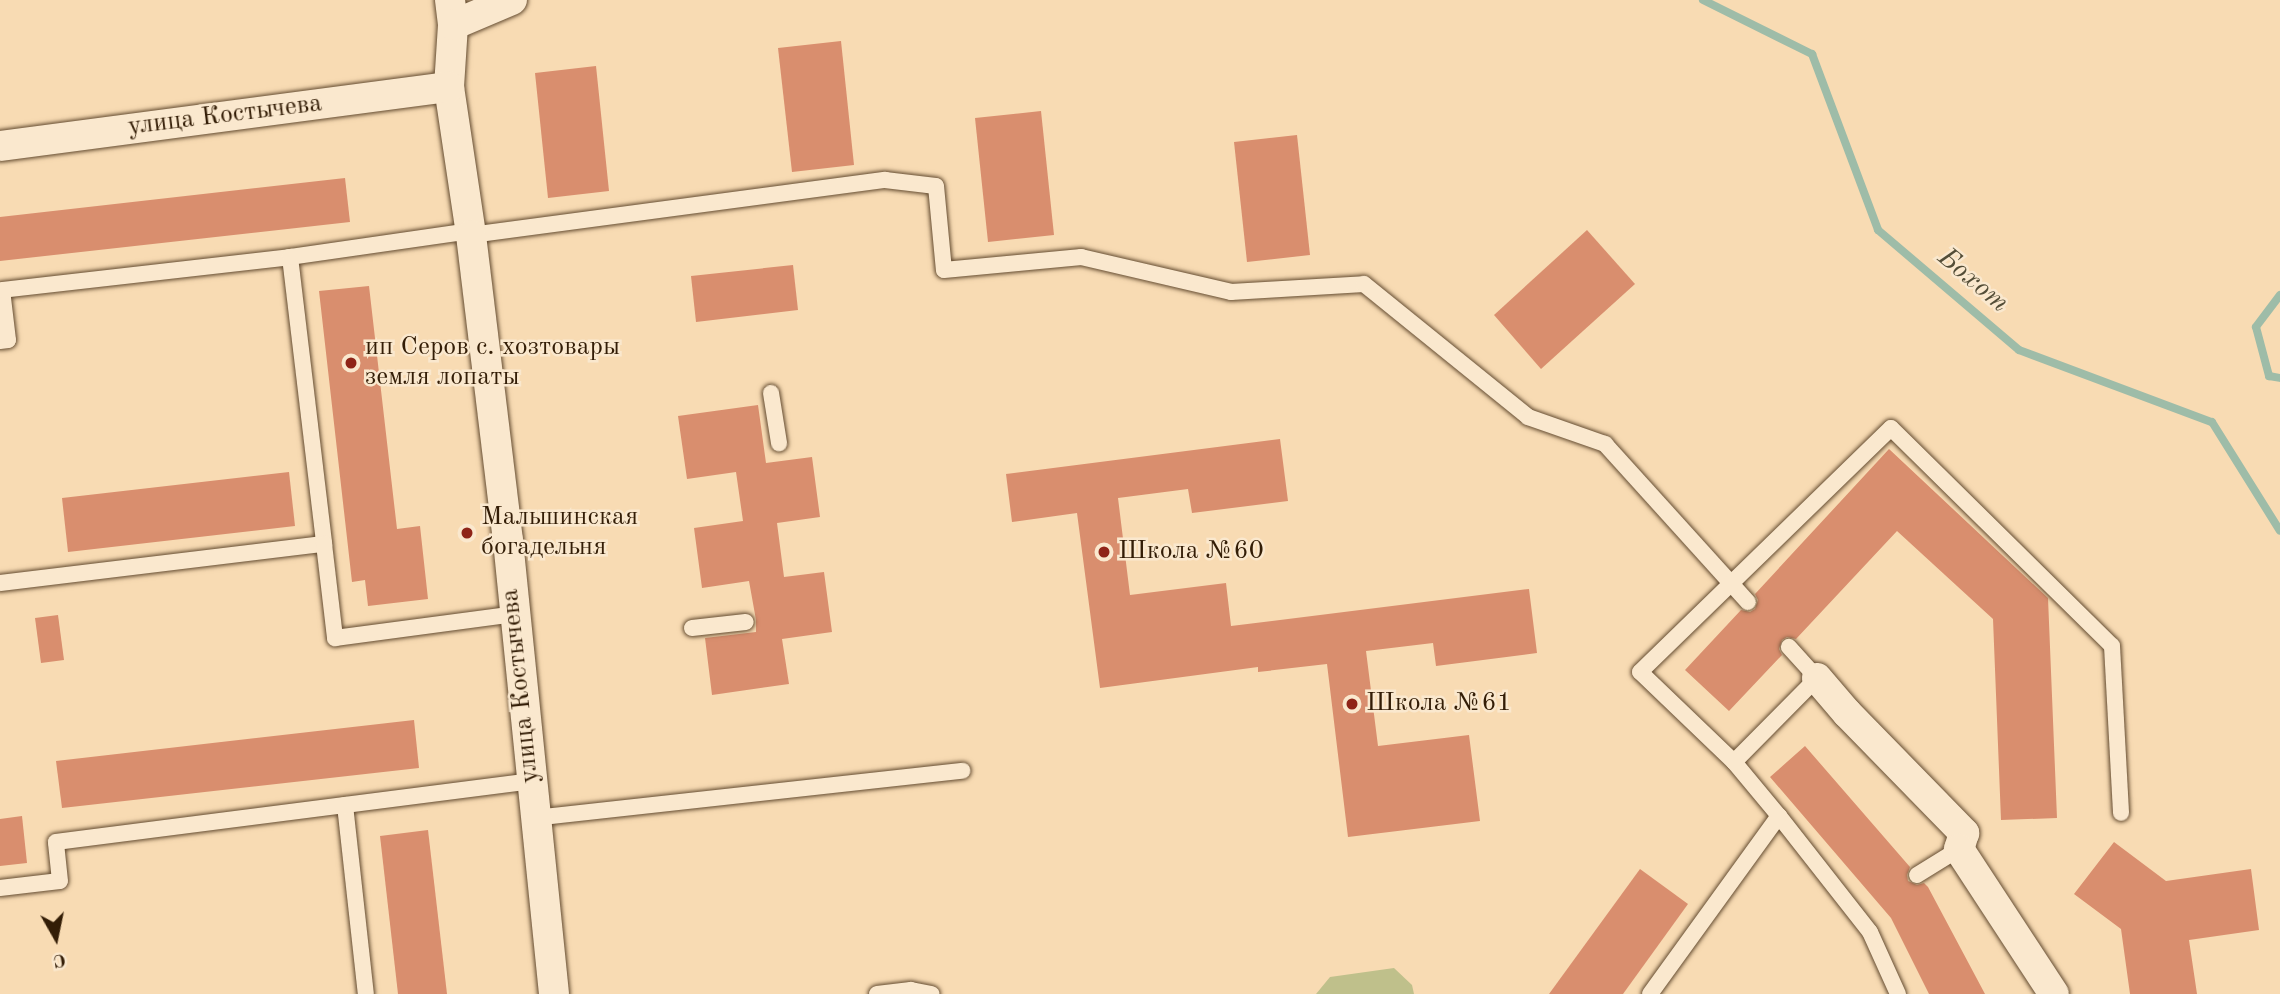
<!DOCTYPE html>
<meta charset="utf-8">
<style>
body{margin:0}
#map{position:relative;width:2280px;height:994px;overflow:hidden;background:#f8dbb3;font-family:"Old Standard TT",serif}
div>[style]{position:absolute}
.green>*{inset:0;background:#bfc08b}
.stream>*{height:8px;margin:-4px;padding:0 4px;transform-origin:4px;border-radius:4px;background:#9ebca8}
.building>*{inset:0;background:#d98e6e}
.roads{filter:drop-shadow(0 0 2px #644c31) drop-shadow(0 0 2px #644c31)}
.lane>*{height:16px;margin:-8px;padding:0 8px;transform-origin:8px;border-radius:8px;background:#fae8ce}
.street>*{height:30px;margin:-15px;padding:0 15px;transform-origin:15px;border-radius:15px;background:#fae8ce}
.dots>*{width:19px;height:19px;translate:-50% -50%;box-sizing:border-box;border:4px solid #fae8ce;border-radius:50%}
span{translate:-50% -50%;white-space:nowrap;text-align:center;line-height:1.15;-webkit-text-stroke:5px #fae8ce;paint-order:stroke}
.street-label{font-size:26px;color:#331d06}
.poi-label{font-size:26px;color:#331d06}
.left{translate:0 -50%;text-align:left}
.water-label{font-size:28px;color:#534d37;font-style:italic}
.north{position:absolute;left:21px;top:903px;width:70px;height:70px;-webkit-text-stroke:5px #fae8ce;paint-order:stroke;rotate:171deg;font-size:19px;font-weight:700;line-height:28px;text-align:center;color:#331d06}
.north::after{content:'';display:block;margin:auto;width:24px;height:32px;background:#331d06;clip-path:polygon(50% 0,100% 100%,50% 72%,0 100%)}
</style>
<div id="map">
<div class="green">
<div style="clip-path:polygon(1394px 968px,1412px 985px,1414px 994px,1316px 994px,1330px 977px)"></div>
</div>
<div class="stream">
<div style="left:1703px;top:0;width:122px;rotate:26.4deg"></div>
<div style="left:1812px;top:54px;width:188px;rotate:69.4deg"></div>
<div style="left:1878px;top:230px;width:185px;rotate:40.4deg"></div>
<div style="left:2019px;top:350px;width:206px;rotate:20.5deg"></div>
<div style="left:2212px;top:422px;width:128px;rotate:58deg"></div>
<div style="left:2280px;top:295px;width:40px;rotate:127deg"></div>
<div style="left:2256px;top:327px;width:51px;rotate:75.1deg"></div>
<div style="left:2269px;top:376px;width:11px;rotate:10deg"></div>
</div>
<div class="building">
<div style="clip-path:polygon(841px 41px,854px 165px,792px 172px,778px 48px)"></div>
<div style="clip-path:polygon(596px 66px,609px 191px,548px 198px,535px 73px)"></div>
<div style="clip-path:polygon(1041px 111px,1054px 235px,988px 242px,975px 118px)"></div>
<div style="clip-path:polygon(1297px 135px,1310px 255px,1247px 262px,1234px 142px)"></div>
<div style="clip-path:polygon(345px 178px,350px 222px,0 261px,0 217px)"></div>
<div style="clip-path:polygon(1587px 230px,1635px 284px,1541px 369px,1494px 315px)"></div>
<div style="clip-path:polygon(793px 265px,798px 310px,696px 322px,691px 276px)"></div>
<div style="clip-path:polygon(369px 286px,397px 529px,420px 526px,428px 599px,368px 606px,365px 580px,352px 582px,319px 291px)"></div>
<div style="clip-path:polygon(758px 405px,766px 463px,812px 457px,820px 517px,777px 523px,784px 577px,824px 572px,832px 632px,782px 639px,789px 684px,712px 695px,705px 638px,756px 632px,756px 620px,749px 581px,702px 588px,694px 528px,743px 521px,736px 472px,687px 479px,678px 416px)"></div>
<div style="clip-path:polygon(1280px 439px,1288px 501px,1192px 513px,1188px 489px,1118px 498px,1130px 595px,1226px 583px,1231px 626px,1529px 589px,1537px 653px,1436px 666px,1433px 643px,1366px 651px,1378px 746px,1469px 735px,1480px 821px,1348px 837px,1327px 664px,1258px 672px,1258px 667px,1100px 688px,1077px 513px,1012px 522px,1006px 474px)"></div>
<div style="clip-path:polygon(1889px 449px,2048px 598px,2057px 818px,2001px 820px,1993px 619px,1897px 531px,1796px 639px,1787px 637px,1782px 640px,1779px 649px,1782px 655px,1729px 711px,1685px 670px,1741px 610px,1750px 612px,1755px 609px,1758px 600px,1755px 594px)"></div>
<div style="clip-path:polygon(289px 472px,295px 526px,68px 552px,62px 498px)"></div>
<div style="clip-path:polygon(58px 615px,64px 660px,41px 663px,35px 618px)"></div>
<div style="clip-path:polygon(414px 720px,419px 768px,62px 808px,56px 761px)"></div>
<div style="clip-path:polygon(1805px 746px,1910px 867px,1907px 875px,1908px 881px,1917px 885px,1924px 883px,1928px 887px,1985px 994px,1929px 994px,1891px 918px,1770px 777px)"></div>
<div style="clip-path:polygon(22px 816px,27px 863px,0 866px,0 819px)"></div>
<div style="clip-path:polygon(428px 830px,447px 994px,398px 994px,380px 836px)"></div>
<div style="clip-path:polygon(2114px 842px,2166px 881px,2251px 869px,2259px 930px,2189px 940px,2197px 994px,2130px 994px,2121px 929px,2074px 894px)"></div>
<div style="clip-path:polygon(1640px 869px,1688px 904px,1623px 994px,1549px 994px)"></div>
</div>
<div class="roads">
<div class="lane">
<div style="left:471px;top:235px;width:418px;rotate:-7.6deg"></div>
<div style="left:885px;top:180px;width:51px;rotate:6.7deg"></div>
<div style="left:936px;top:186px;width:84px;rotate:84.6deg"></div>
<div style="left:944px;top:270px;width:138px;rotate:-5.4deg"></div>
<div style="left:1081px;top:257px;width:154px;rotate:13.1deg"></div>
<div style="left:1231px;top:292px;width:133px;rotate:-3.4deg"></div>
<div style="left:1364px;top:284px;width:211px;rotate:39deg"></div>
<div style="left:1528px;top:417px;width:82px;rotate:19.3deg"></div>
<div style="left:1605px;top:444px;width:213px;rotate:47.9deg"></div>
<div style="left:290px;top:257px;width:289px;rotate:83.2deg"></div>
<div style="left:0;top:341px;width:8px;rotate:-7deg"></div>
<div style="left:8px;top:340px;width:50px;rotate:-96.8deg"></div>
<div style="left:2px;top:290px;width:290px;rotate:-6.5deg"></div>
<div style="left:290px;top:257px;width:183px;rotate:-8.2deg"></div>
<div style="left:771px;top:393px;width:51px;rotate:80.9deg"></div>
<div style="left:0;top:583px;width:326px;rotate:-6.9deg"></div>
<div style="left:324px;top:544px;width:95px;rotate:83.3deg"></div>
<div style="left:335px;top:638px;width:181px;rotate:-7.6deg"></div>
<div style="left:692px;top:628px;width:54px;rotate:-6.3deg"></div>
<div style="left:1734px;top:762px;width:118px;rotate:-45.3deg"></div>
<div style="left:1817px;top:678px;width:42px;rotate:-132.1deg"></div>
<div style="left:345px;top:805px;width:190px;rotate:83.7deg"></div>
<div style="left:1779px;top:816px;width:147px;rotate:51.9deg"></div>
<div style="left:1870px;top:932px;width:68px;rotate:65.7deg"></div>
<div style="left:534px;top:818px;width:431px;rotate:-6.3deg"></div>
<div style="left:1917px;top:875px;width:49px;rotate:-31.8deg"></div>
<div style="left:0;top:888px;width:60px;rotate:-6.7deg"></div>
<div style="left:60px;top:881px;width:39px;rotate:-96deg"></div>
<div style="left:56px;top:842px;width:478px;rotate:-7.3deg"></div>
<div style="left:877px;top:994px;width:34px;rotate:-7deg"></div>
<div style="left:911px;top:990px;width:21px;rotate:11deg"></div>
<div style="left:1650px;top:994px;width:220px;rotate:-54.1deg"></div>
<div style="left:1779px;top:816px;width:70px;rotate:-129.8deg"></div>
<div style="left:1734px;top:762px;width:130px;rotate:-136.2deg"></div>
<div style="left:1640px;top:672px;width:350px;rotate:-44.2deg"></div>
<div style="left:1891px;top:428px;width:310px;rotate:44.6deg"></div>
<div style="left:2112px;top:646px;width:167px;rotate:86.9deg"></div>
</div>
<div class="street">
<div style="left:450px;top:0;width:25px;rotate:83deg"></div>
<div style="left:453px;top:25px;width:62px;rotate:93.7deg"></div>
<div style="left:449px;top:87px;width:150px;rotate:81.5deg"></div>
<div style="left:471px;top:235px;width:308px;rotate:83.1deg"></div>
<div style="left:508px;top:541px;width:455px;rotate:84.2deg"></div>
<div style="left:453px;top:25px;width:64px;rotate:-23deg"></div>
<div style="left:0;top:146px;width:453px;rotate:-7.5deg"></div>
<div style="left:1817px;top:678px;width:46px;rotate:49.4deg"></div>
<div style="left:1847px;top:713px;width:168px;rotate:45.7deg"></div>
<div style="left:1964px;top:833px;width:17px;rotate:107deg"></div>
<div style="left:1959px;top:849px;width:173px;rotate:56.8deg"></div>
</div>
</div>
<div class="dots">
<div style="left:351px;top:363px;background:#8f2418"></div>
<div style="left:467px;top:533px;background:#8f2418"></div>
<div style="left:1104px;top:552px;background:#8f2418"></div>
<div style="left:1352px;top:704px;background:#8f2418"></div>
</div>
<div class="street-label">
<span style="left:225px;top:116px;rotate:-7deg">улица Костычева</span>
<span style="left:521px;top:686px;rotate:-96deg">улица Костычева</span>
</div>
<div class="poi-label">
<span class="left" style="left:365px;top:363px">ип Серов с. хозтовары<br>земля лопаты</span>
<span class="left" style="left:481px;top:533px">Мальшинская<br>богадельня</span>
<span class="left" style="left:1118px;top:552px">Школа №60</span>
<span class="left" style="left:1366px;top:704px">Школа №61</span>
</div>
<div class="water-label">
<span style="left:1973px;top:281px;rotate:40deg">Бохот</span>
</div>
<div class="north">С</div>
</div>
